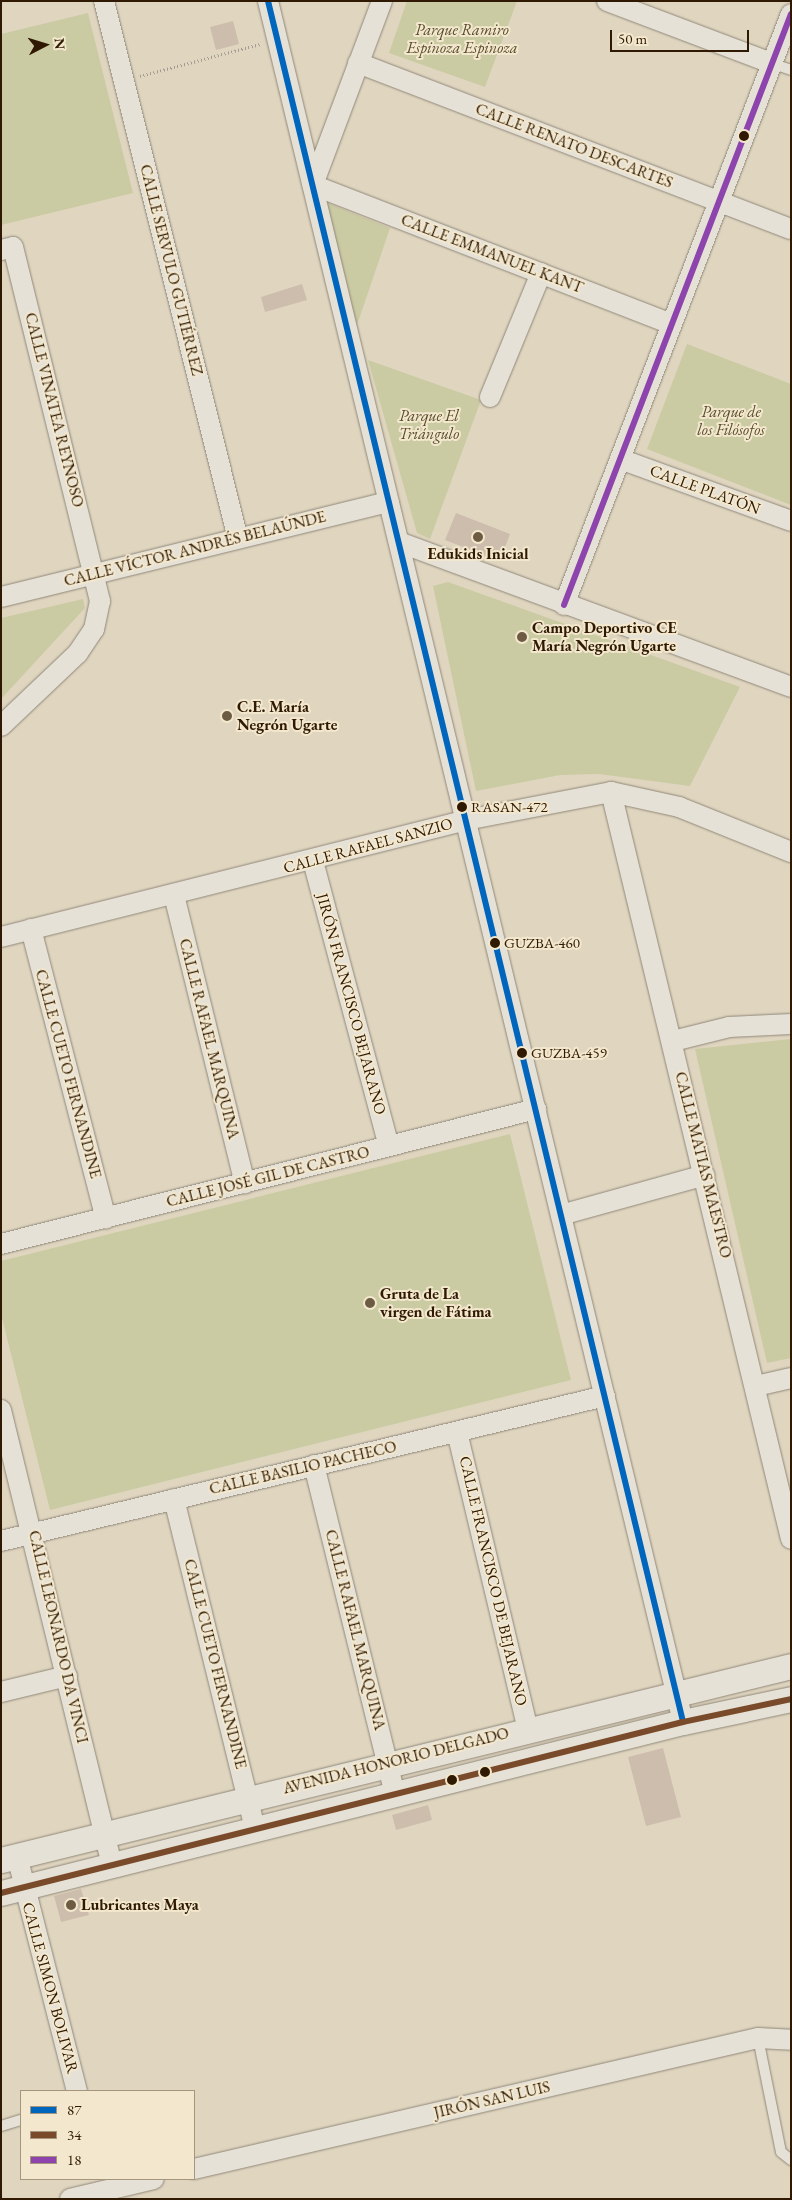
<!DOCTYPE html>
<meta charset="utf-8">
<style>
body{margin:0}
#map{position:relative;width:792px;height:2200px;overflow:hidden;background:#e0d6c0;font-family:"EB Garamond",serif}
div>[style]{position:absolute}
.green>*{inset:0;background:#cacaa3}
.building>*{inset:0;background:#cdbdac}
.path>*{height:3px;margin-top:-1.5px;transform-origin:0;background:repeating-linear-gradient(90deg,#a39c91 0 1px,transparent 0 3.5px)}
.roads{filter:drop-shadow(0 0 1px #908778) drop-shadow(0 0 1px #908778)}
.service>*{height:10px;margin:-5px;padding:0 5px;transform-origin:5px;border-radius:5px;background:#e6e1d6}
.minor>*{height:20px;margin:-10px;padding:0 10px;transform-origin:10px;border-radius:10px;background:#e6e1d6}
.tertiary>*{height:25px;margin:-12.5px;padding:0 12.5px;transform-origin:12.5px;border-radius:12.5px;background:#e6e1d6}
.bus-1>*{height:6px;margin:-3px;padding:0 3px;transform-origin:3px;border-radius:3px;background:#0065bd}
.bus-2>*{height:6px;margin:-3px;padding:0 3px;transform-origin:3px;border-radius:3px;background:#7a4b2a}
.bus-3>*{height:6px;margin:-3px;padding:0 3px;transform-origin:3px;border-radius:3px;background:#8e44ad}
.dots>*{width:14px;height:14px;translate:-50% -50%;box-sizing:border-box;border:2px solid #f3e8ce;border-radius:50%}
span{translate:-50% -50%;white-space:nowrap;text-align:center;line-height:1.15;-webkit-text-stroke:4px #f3e8ce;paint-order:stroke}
.bus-label{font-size:15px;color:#2f1902}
.left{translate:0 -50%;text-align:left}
.park-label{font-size:16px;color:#584b2b;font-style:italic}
.street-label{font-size:16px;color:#2f1902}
.poi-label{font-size:16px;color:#2f1902;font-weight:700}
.frame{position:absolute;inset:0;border:2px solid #2f1902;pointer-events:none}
.legend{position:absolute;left:20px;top:2090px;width:175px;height:90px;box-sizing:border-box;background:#f3e8ce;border:1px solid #a5957c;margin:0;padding:6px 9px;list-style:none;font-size:15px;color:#2f1902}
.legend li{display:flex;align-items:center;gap:10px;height:25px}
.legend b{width:25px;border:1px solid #a5957c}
.north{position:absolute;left:20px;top:20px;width:50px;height:50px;-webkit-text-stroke:4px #f3e8ce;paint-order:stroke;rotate:85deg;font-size:14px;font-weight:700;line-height:20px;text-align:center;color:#2f1902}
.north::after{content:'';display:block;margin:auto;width:18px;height:22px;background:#2f1902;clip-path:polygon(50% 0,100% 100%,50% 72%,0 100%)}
.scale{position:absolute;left:610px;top:30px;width:139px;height:22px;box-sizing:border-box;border:2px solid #2f1902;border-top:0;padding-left:6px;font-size:15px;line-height:18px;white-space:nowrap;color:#2f1902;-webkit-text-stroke:4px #f3e8ce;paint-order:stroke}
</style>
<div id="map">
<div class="green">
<div style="clip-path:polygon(407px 1px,517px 1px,485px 87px,389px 53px)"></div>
<div style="clip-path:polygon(88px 13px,133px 193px,1px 225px,1px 34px)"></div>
<div style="clip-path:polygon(320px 200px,390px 228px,355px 331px)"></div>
<div style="clip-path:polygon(687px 344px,791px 384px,791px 505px,647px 449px)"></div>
<div style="clip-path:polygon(368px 360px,481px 400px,430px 539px,417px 533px)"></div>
<div style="clip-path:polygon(448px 582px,740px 687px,690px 786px,599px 774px,560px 775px,476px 791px,433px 586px)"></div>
<div style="clip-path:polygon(83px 599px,85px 608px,1px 699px,1px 618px)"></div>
<div style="clip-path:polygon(791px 1039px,791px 1358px,767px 1363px,695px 1049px)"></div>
<div style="clip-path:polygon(510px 1134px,571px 1380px,50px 1510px,1px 1314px,1px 1261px)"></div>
</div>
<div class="building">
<div style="clip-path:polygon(233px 21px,239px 44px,216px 50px,210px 27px)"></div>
<div style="clip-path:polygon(302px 284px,307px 300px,265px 312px,261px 297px)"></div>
<div style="clip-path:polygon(456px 513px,510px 534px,500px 561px,445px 540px)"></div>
<div style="clip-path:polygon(663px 1748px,681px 1817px,646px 1826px,628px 1757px)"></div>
<div style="clip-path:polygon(428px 1805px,432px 1820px,396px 1830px,392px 1815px)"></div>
<div style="clip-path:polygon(81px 1889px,89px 1915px,61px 1922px,54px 1896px)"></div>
</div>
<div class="path">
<div style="left:140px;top:76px;width:124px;rotate:-14.9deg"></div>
</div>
<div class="roads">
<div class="service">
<div style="left:771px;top:63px;width:21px;rotate:19deg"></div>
<div style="left:758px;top:2038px;width:116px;rotate:78.6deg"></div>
<div style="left:781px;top:2152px;width:13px;rotate:39deg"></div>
<div style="left:1px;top:2126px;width:21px;rotate:-17deg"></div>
</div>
<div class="minor">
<div style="left:104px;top:1px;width:554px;rotate:76.01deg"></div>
<div style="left:268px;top:1px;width:1770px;rotate:76.44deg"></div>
<div style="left:382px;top:1px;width:197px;rotate:110.6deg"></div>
<div style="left:313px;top:185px;width:384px;rotate:21.2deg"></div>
<div style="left:607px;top:1px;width:175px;rotate:20.7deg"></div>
<div style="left:358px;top:63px;width:464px;rotate:21deg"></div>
<div style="left:1px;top:250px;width:12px;rotate:-14deg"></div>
<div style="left:13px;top:247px;width:365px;rotate:76.2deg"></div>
<div style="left:100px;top:601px;width:29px;rotate:102deg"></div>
<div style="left:94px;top:629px;width:29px;rotate:124deg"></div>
<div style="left:78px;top:653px;width:106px;rotate:136.5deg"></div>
<div style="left:490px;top:397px;width:134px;rotate:-67.6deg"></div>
<div style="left:620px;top:459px;width:182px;rotate:19.9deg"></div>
<div style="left:399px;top:542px;width:418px;rotate:20.3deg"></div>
<div style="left:1px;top:597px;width:399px;rotate:-13.8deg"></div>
<div style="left:564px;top:605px;width:633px;rotate:-68.99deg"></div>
<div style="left:611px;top:792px;width:768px;rotate:76.45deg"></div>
<div style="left:313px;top:861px;width:295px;rotate:75.1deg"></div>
<div style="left:174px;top:895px;width:297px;rotate:76.2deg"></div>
<div style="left:31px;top:929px;width:299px;rotate:75.5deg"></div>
<div style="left:1px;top:937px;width:479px;rotate:-14.1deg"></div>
<div style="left:466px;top:820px;width:148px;rotate:-10.9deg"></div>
<div style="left:611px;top:792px;width:70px;rotate:12.4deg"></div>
<div style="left:679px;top:807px;width:121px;rotate:21.9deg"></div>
<div style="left:673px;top:1041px;width:58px;rotate:-14deg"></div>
<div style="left:729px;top:1027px;width:62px;rotate:-2.8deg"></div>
<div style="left:561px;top:1215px;width:149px;rotate:-15.5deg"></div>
<div style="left:1px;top:1244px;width:552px;rotate:-14.16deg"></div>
<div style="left:756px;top:1386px;width:36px;rotate:-13deg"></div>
<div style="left:1px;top:1410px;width:467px;rotate:76.3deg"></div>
<div style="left:457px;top:1432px;width:305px;rotate:76.6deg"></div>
<div style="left:314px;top:1465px;width:340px;rotate:76.2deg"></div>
<div style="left:174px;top:1499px;width:340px;rotate:76.2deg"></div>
<div style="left:1px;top:1541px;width:621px;rotate:-13.5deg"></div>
<div style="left:1px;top:1692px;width:68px;rotate:-13.6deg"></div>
<div style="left:17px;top:1856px;width:243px;rotate:75.7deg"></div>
<div style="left:194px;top:2169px;width:579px;rotate:-13.08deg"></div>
<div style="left:758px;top:2038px;width:33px;rotate:3deg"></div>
<div style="left:70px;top:2199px;width:86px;rotate:-13.4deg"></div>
</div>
<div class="tertiary">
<div style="left:1px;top:1860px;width:813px;rotate:-13.8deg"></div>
<div style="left:1px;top:1893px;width:703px;rotate:-14.08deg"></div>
<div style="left:683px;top:1722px;width:110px;rotate:-12deg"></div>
</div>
</div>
<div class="bus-1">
<div style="left:268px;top:1px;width:1770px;rotate:76.44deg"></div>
</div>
<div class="bus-2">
<div style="left:1px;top:1893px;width:703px;rotate:-14.08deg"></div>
<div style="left:683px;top:1722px;width:110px;rotate:-12deg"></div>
</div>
<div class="bus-3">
<div style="left:564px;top:605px;width:633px;rotate:-68.99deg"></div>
</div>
<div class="dots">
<div style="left:744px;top:136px;background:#2f1902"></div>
<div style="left:478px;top:537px;background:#6d5b44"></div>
<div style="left:522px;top:637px;background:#6d5b44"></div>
<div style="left:227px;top:716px;background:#6d5b44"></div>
<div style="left:462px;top:807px;background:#2f1902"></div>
<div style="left:495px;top:943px;background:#2f1902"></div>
<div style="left:522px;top:1053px;background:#2f1902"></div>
<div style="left:370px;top:1303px;background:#6d5b44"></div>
<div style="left:485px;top:1772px;background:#2f1902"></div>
<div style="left:452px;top:1780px;background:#2f1902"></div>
<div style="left:71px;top:1905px;background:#6d5b44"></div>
</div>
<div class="bus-label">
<span class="left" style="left:471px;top:807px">RASAN-472</span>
<span class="left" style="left:504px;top:943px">GUZBA-460</span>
<span class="left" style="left:531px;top:1053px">GUZBA-459</span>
</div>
<div class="park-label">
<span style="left:462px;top:39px">Parque Ramiro<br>Espinoza Espinoza</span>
<span style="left:731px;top:421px">Parque de<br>los Filósofos</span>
<span style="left:429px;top:425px">Parque El<br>Triángulo</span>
</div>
<div class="street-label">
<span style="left:574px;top:146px;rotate:21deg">CALLE RENATO DESCARTES</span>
<span style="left:492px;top:254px;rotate:21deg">CALLE EMMANUEL KANT</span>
<span style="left:171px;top:270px;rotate:76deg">CALLE SERVULO GUTIÉRREZ</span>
<span style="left:54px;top:410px;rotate:76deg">CALLE VINATEA REYNOSO</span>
<span style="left:705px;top:490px;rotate:20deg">CALLE PLATÓN</span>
<span style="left:195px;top:549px;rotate:-14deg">CALLE VÍCTOR ANDRÉS BELAÚNDE</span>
<span style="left:368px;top:846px;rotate:-15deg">CALLE RAFAEL SANZIO</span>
<span style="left:351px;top:1004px;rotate:75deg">JIRÓN FRANCISCO BEJARANO</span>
<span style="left:209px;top:1039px;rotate:76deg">CALLE RAFAEL MARQUINA</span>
<span style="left:68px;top:1074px;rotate:75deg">CALLE CUETO FERNANDINE</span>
<span style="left:703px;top:1165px;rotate:76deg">CALLE MATIAS MAESTRO</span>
<span style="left:268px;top:1177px;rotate:-14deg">CALLE JOSÉ GIL DE CASTRO</span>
<span style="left:303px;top:1468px;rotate:-13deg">CALLE BASILIO PACHECO</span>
<span style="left:493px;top:1581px;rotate:77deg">CALLE FRANCISCO DE BEJARANO</span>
<span style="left:355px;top:1630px;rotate:76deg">CALLE RAFAEL MARQUINA</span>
<span style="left:58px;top:1637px;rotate:77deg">CALLE LEONARDO DA VINCI</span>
<span style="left:215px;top:1664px;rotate:76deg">CALLE CUETO FERNANDINE</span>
<span style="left:396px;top:1761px;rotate:-14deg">AVENIDA HONORIO DELGADO</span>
<span style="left:50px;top:1988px;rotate:75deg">CALLE SIMON BOLIVAR</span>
<span style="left:492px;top:2100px;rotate:-13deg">JIRÓN SAN LUIS</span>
</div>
<div class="poi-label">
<span style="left:478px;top:554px">Edukids Inicial</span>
<span class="left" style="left:532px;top:637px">Campo Deportivo CE<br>María Negrón Ugarte</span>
<span class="left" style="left:237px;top:716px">C.E. María<br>Negrón Ugarte</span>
<span class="left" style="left:380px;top:1303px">Gruta de La<br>virgen de Fátima</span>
<span class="left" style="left:81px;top:1905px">Lubricantes Maya</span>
</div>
<div class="frame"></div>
<ul class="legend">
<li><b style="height:6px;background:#0065bd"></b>87</li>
<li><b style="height:6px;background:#7a4b2a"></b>34</li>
<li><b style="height:6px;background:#8e44ad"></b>18</li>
</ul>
<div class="north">N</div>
<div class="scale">50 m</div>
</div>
